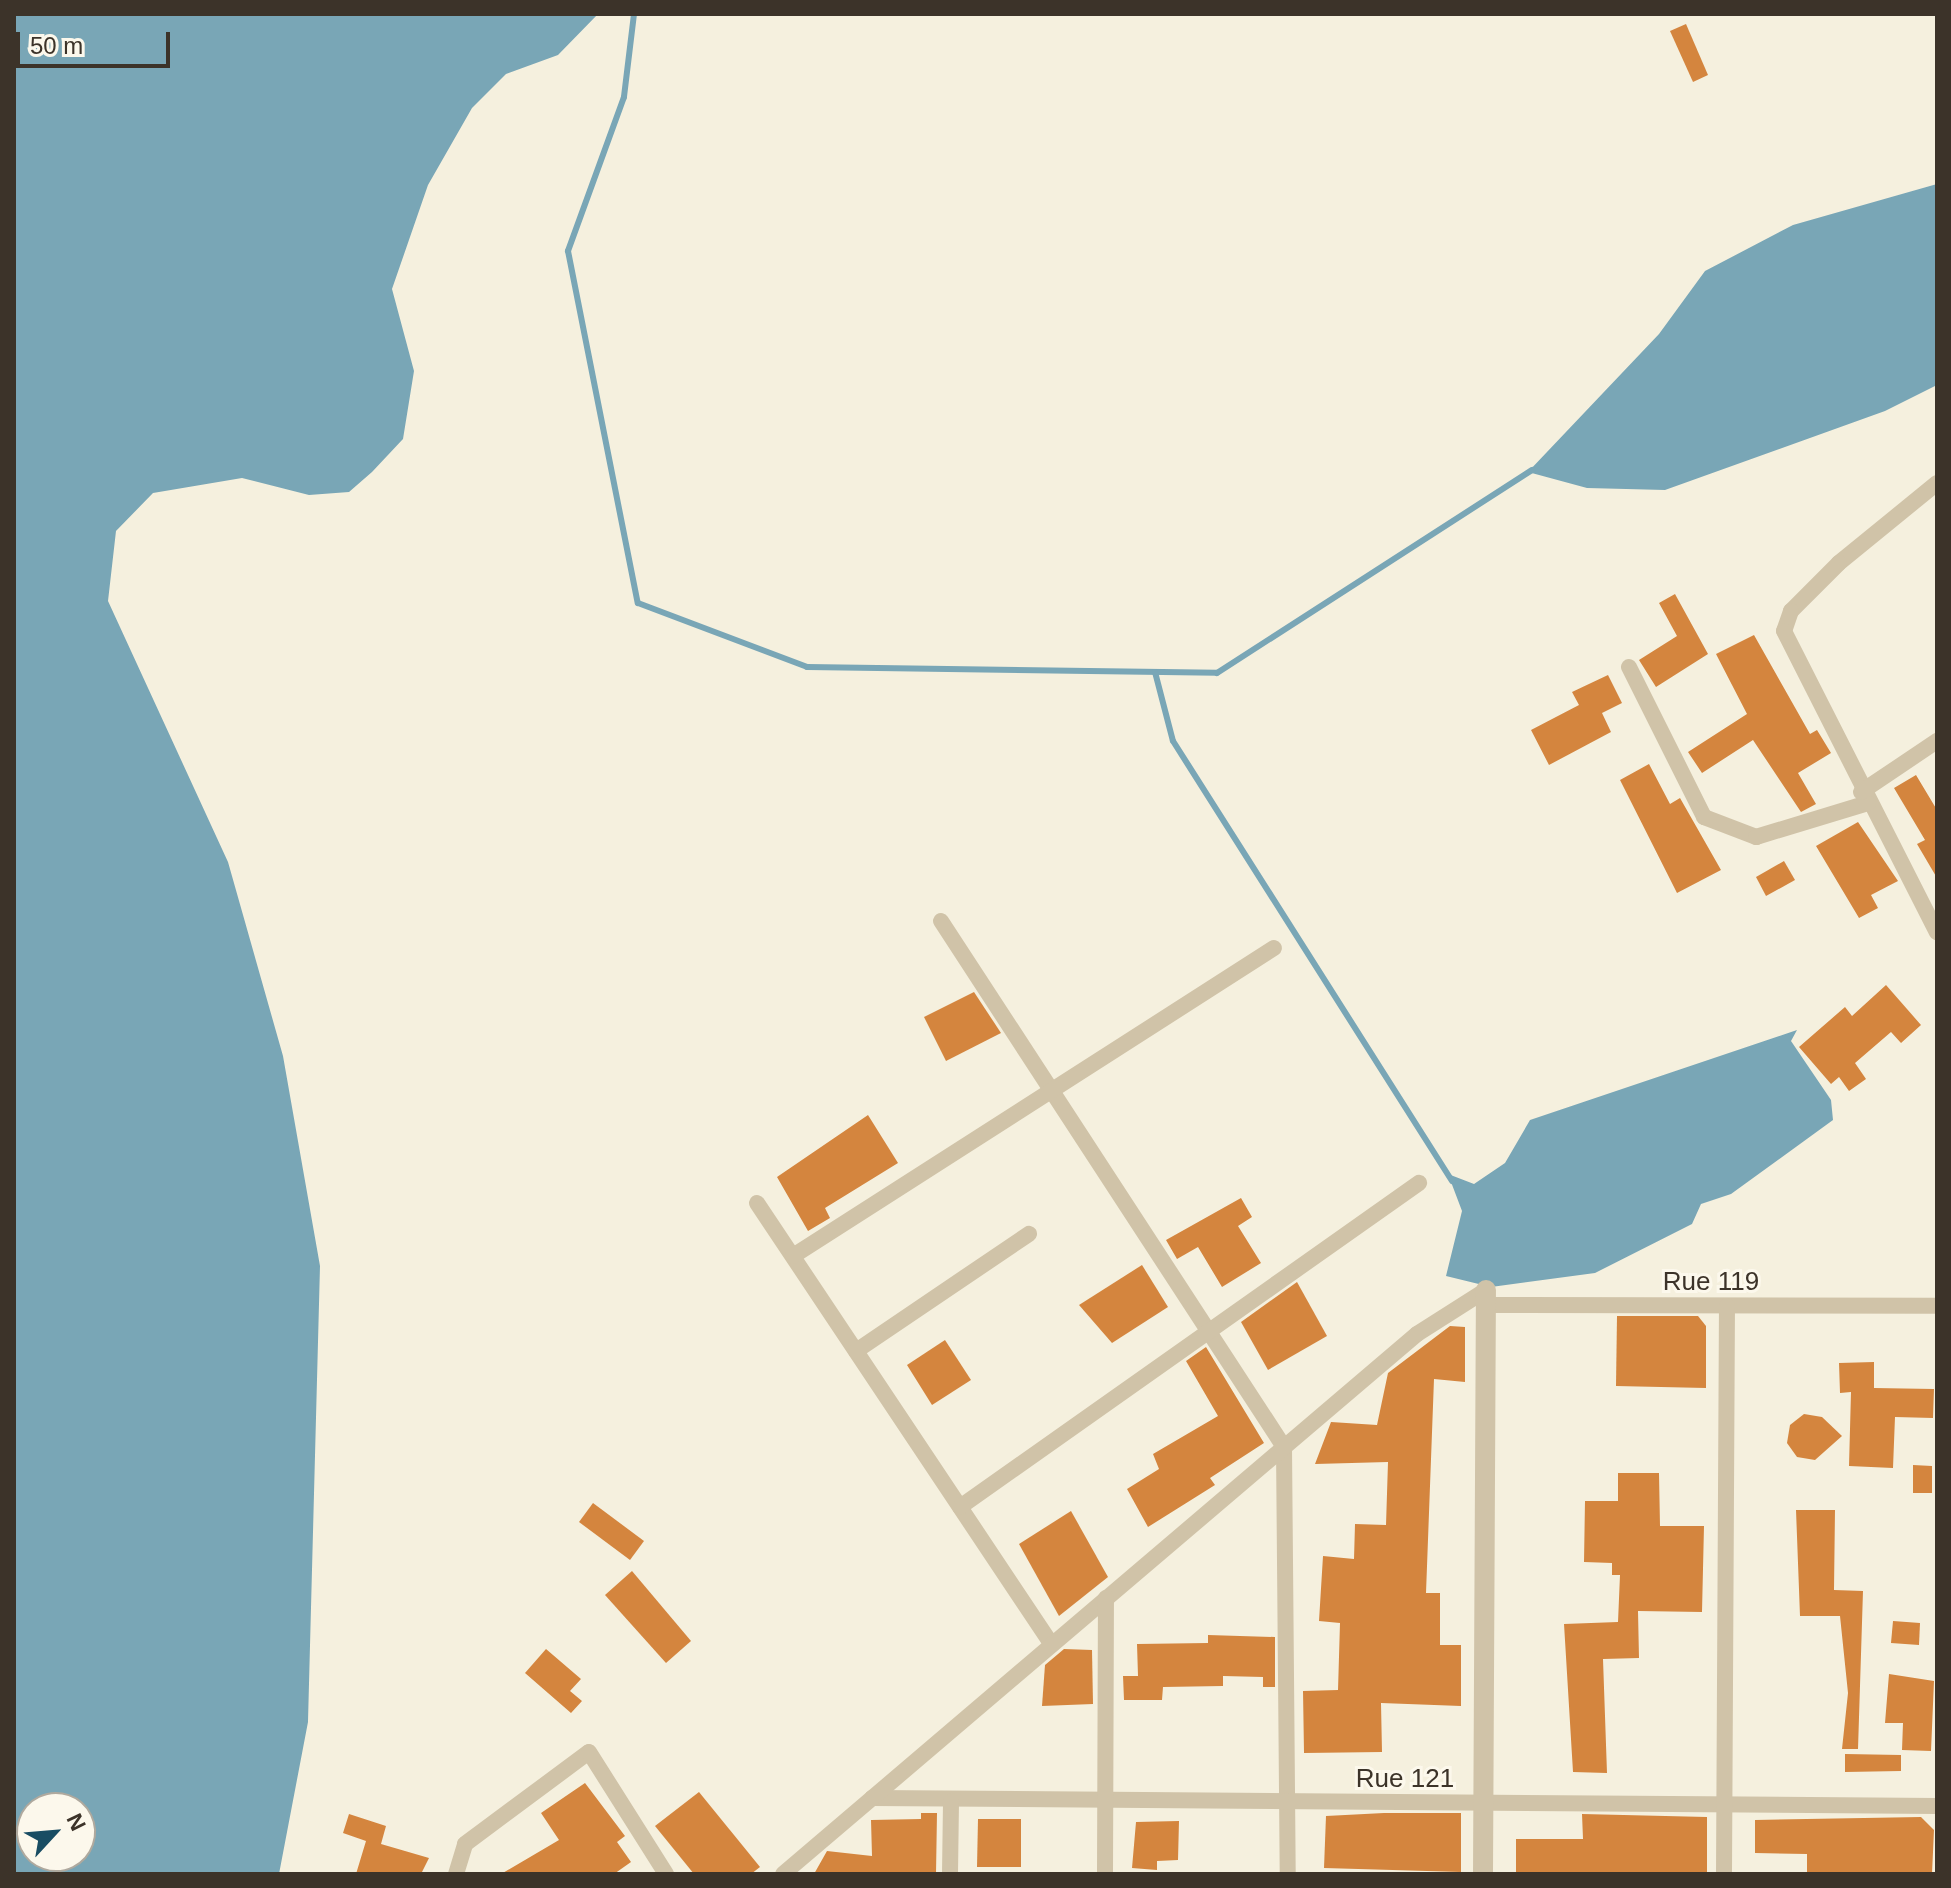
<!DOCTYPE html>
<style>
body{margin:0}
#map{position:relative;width:1951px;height:1888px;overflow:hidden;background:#f5f0de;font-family:Arial,sans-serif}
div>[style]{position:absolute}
.water>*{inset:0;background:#79a6b6}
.stream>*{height:6px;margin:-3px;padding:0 3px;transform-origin:3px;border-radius:3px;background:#79a6b6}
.building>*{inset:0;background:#d4853e}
.minor>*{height:16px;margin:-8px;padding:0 8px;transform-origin:8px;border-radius:8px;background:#d0c3a8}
.tertiary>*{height:20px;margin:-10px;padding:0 10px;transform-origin:10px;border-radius:10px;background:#d0c3a8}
span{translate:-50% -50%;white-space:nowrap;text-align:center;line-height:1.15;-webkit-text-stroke:6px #fcf8ec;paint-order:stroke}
.street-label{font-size:26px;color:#3c3329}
.frame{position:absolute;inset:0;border:16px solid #3c3329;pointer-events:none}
.north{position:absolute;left:16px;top:1792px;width:80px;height:80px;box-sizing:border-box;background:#fcf8ec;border:2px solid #afa99e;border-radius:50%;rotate:64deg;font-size:22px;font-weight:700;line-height:32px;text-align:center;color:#3c3329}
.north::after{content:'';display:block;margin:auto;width:28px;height:36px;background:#194d63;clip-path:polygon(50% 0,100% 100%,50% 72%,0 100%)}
.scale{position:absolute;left:16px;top:32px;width:154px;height:36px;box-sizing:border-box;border:4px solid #3c3329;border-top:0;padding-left:10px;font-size:24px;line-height:28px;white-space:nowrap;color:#3c3329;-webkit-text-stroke:6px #fcf8ec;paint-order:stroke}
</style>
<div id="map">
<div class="water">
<div style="clip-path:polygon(evenodd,14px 14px,598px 14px,558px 55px,506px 74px,472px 108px,428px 185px,392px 289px,414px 371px,403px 439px,372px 472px,349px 492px,309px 495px,242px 478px,153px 493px,116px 531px,108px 601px,228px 862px,283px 1056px,320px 1266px,308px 1722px,279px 1874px,14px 1874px,14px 14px,32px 1808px,80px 1808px,80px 1856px,32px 1856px,32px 1808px)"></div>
<div style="clip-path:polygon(1937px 184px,1937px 385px,1885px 411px,1665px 490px,1587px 488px,1528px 472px,1659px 334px,1705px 271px,1793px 225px)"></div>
<div style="clip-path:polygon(1797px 1030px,1791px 1041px,1831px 1100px,1833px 1120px,1731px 1194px,1701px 1204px,1692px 1224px,1595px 1273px,1491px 1287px,1446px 1276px,1462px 1211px,1448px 1174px,1474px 1184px,1505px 1163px,1530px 1120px)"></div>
</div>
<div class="stream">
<div style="left:634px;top:14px;width:84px;rotate:96.9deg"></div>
<div style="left:624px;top:97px;width:164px;rotate:110deg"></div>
<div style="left:568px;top:251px;width:359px;rotate:78.8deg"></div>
<div style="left:638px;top:603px;width:181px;rotate:20.7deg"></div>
<div style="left:807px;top:667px;width:410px;rotate:0.8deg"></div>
<div style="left:1217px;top:673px;width:375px;rotate:-32.8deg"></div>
<div style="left:1155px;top:672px;width:71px;rotate:75.4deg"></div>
<div style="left:1173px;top:741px;width:521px;rotate:57.62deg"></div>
</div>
<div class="building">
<div style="clip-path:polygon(1686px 24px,1708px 75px,1693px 82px,1670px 31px)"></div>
<div style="clip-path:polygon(1675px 594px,1708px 654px,1656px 687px,1639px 660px,1677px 636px,1659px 603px)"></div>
<div style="clip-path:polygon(1754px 635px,1810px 734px,1817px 730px,1831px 753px,1798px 773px,1816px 804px,1801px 812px,1753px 740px,1702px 773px,1688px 752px,1747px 714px,1716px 654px)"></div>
<div style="clip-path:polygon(1608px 675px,1622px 703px,1602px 713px,1611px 732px,1549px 765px,1531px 730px,1579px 705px,1572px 692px)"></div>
<div style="clip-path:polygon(1649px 764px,1670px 804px,1680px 798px,1721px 870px,1677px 893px,1620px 780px)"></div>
<div style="clip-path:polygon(1916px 775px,1937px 810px,1937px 878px,1917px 844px,1925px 840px,1894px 788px)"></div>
<div style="clip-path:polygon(1858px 822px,1898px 881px,1871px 895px,1878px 908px,1859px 918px,1816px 846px)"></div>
<div style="clip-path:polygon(1784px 861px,1795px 880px,1766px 896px,1756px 877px)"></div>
<div style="clip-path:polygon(1886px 985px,1921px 1025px,1901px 1043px,1891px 1032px,1855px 1063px,1866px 1079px,1849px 1091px,1839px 1077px,1831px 1084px,1799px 1047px,1845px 1007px,1852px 1016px)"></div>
<div style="clip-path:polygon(974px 992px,1001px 1033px,946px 1061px,924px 1017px)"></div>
<div style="clip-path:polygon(868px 1115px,898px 1163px,825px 1208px,830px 1218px,808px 1231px,777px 1177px)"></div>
<div style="clip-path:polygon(1241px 1198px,1252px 1217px,1238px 1226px,1261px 1263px,1222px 1287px,1198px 1247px,1177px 1259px,1166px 1240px)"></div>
<div style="clip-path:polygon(1142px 1265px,1168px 1307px,1112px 1343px,1079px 1305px)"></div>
<div style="clip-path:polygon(1297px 1282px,1327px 1336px,1268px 1370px,1241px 1322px)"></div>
<div style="clip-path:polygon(1617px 1316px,1698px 1316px,1706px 1326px,1706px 1388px,1616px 1386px)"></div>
<div style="clip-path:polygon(1450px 1326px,1465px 1327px,1465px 1382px,1434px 1379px,1426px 1593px,1440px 1593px,1440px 1645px,1461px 1645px,1461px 1706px,1381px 1703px,1382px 1752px,1304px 1753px,1303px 1691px,1338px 1690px,1340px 1623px,1319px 1621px,1323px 1556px,1354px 1559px,1355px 1524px,1386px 1525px,1388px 1462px,1315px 1464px,1331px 1422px,1377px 1425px,1388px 1373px)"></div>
<div style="clip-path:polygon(945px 1340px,971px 1380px,932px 1405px,907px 1365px)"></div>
<div style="clip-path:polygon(1206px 1347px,1264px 1443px,1210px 1478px,1215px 1485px,1148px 1527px,1127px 1489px,1159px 1469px,1153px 1454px,1218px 1416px,1186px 1361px)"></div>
<div style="clip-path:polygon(1874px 1362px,1874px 1388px,1934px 1389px,1933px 1418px,1895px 1417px,1893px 1468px,1849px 1466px,1851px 1392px,1840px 1393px,1839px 1363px)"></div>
<div style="clip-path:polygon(1804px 1414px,1822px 1417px,1842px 1436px,1815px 1460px,1797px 1457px,1787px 1443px,1790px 1425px)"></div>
<div style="clip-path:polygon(1913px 1465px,1932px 1466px,1932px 1493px,1913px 1493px)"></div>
<div style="clip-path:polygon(1618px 1473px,1659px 1473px,1660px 1526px,1704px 1526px,1702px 1612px,1638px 1611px,1639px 1658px,1603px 1659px,1607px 1773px,1573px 1772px,1564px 1624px,1618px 1622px,1620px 1575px,1612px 1575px,1612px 1563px,1584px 1562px,1585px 1501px,1618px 1501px)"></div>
<div style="clip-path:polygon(593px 1503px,644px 1541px,630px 1560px,579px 1522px)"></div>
<div style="clip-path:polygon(1796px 1510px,1835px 1510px,1834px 1590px,1863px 1591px,1858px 1749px,1842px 1749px,1848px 1693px,1840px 1616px,1800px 1616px)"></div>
<div style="clip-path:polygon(1071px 1511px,1108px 1577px,1059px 1616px,1019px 1544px)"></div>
<div style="clip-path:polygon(632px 1571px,691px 1641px,666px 1663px,605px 1595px)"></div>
<div style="clip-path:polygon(1893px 1621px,1920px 1623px,1919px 1645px,1891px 1643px)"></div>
<div style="clip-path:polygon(1208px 1635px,1275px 1637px,1275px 1687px,1263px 1687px,1263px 1677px,1223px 1676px,1223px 1686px,1163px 1687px,1162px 1700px,1124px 1700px,1123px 1676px,1138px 1676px,1137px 1644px,1208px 1643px)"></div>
<div style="clip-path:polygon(546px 1649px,581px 1679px,570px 1691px,582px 1701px,571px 1713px,525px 1673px)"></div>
<div style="clip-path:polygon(1064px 1649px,1092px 1650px,1093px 1704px,1042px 1706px,1045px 1665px)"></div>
<div style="clip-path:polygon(1889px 1674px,1934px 1681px,1931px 1751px,1902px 1750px,1903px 1723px,1885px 1723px)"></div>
<div style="clip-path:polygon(1845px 1754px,1901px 1755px,1901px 1771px,1845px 1772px)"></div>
<div style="clip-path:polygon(585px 1783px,625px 1836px,617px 1842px,631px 1862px,614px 1874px,501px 1874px,559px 1840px,541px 1813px)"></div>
<div style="clip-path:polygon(699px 1792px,760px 1867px,751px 1874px,694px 1874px,655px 1826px)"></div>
<div style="clip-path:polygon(921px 1813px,937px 1813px,936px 1874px,814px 1874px,827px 1851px,872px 1856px,871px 1820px,921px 1819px)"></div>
<div style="clip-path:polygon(1384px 1813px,1461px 1813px,1461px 1872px,1324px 1868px,1326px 1816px)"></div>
<div style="clip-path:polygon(349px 1814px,386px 1826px,381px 1844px,429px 1858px,421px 1874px,356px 1874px,366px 1841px,343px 1833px)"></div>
<div style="clip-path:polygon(1582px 1814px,1707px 1817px,1707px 1874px,1516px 1874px,1516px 1839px,1583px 1839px)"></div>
<div style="clip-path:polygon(1921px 1817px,1934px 1830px,1932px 1874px,1807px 1874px,1807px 1854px,1755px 1853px,1755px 1820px)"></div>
<div style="clip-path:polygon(978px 1819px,1021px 1819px,1021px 1867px,977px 1867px)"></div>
<div style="clip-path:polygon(1179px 1821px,1178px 1860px,1157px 1861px,1157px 1870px,1132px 1868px,1136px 1822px)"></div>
</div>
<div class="minor">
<div style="left:1937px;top:483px;width:127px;rotate:140.8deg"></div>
<div style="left:1839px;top:563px;width:68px;rotate:135deg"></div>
<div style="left:1791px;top:611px;width:21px;rotate:109deg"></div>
<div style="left:1784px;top:631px;width:338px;rotate:63.1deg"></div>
<div style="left:1629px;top:667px;width:168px;rotate:63.4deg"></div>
<div style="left:1704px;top:817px;width:56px;rotate:21deg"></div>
<div style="left:1756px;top:837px;width:117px;rotate:-16.9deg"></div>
<div style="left:1861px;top:792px;width:92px;rotate:-33.9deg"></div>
<div style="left:941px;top:921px;width:628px;rotate:56.89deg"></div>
<div style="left:1284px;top:1447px;width:427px;rotate:89.5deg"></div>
<div style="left:757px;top:1203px;width:531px;rotate:56.28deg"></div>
<div style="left:793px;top:1256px;width:571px;rotate:-32.63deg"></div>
<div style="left:1486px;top:1305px;width:451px;rotate:0.1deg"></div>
<div style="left:856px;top:1351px;width:209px;rotate:-34.1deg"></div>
<div style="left:960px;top:1507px;width:562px;rotate:-35.22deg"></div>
<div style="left:872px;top:1798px;width:1065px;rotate:0.43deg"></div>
<div style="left:456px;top:1874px;width:31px;rotate:-73deg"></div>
<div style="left:465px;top:1844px;width:154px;rotate:-36.6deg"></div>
<div style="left:589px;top:1752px;width:144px;rotate:57.7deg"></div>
<div style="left:783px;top:1874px;width:833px;rotate:-40.42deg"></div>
<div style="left:1417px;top:1334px;width:82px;rotate:-32.5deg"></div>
<div style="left:950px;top:1874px;width:73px;rotate:-89.2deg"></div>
<div style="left:1105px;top:1874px;width:276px;rotate:-89.8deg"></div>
<div style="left:1724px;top:1874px;width:568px;rotate:-89.7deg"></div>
</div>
<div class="tertiary">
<div style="left:1483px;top:1874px;width:584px;rotate:-89.71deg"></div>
</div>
<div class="street-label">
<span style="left:1711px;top:1282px">Rue 119</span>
<span style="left:1405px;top:1779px">Rue 121</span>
</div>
<div class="frame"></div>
<div class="north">N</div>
<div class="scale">50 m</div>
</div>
